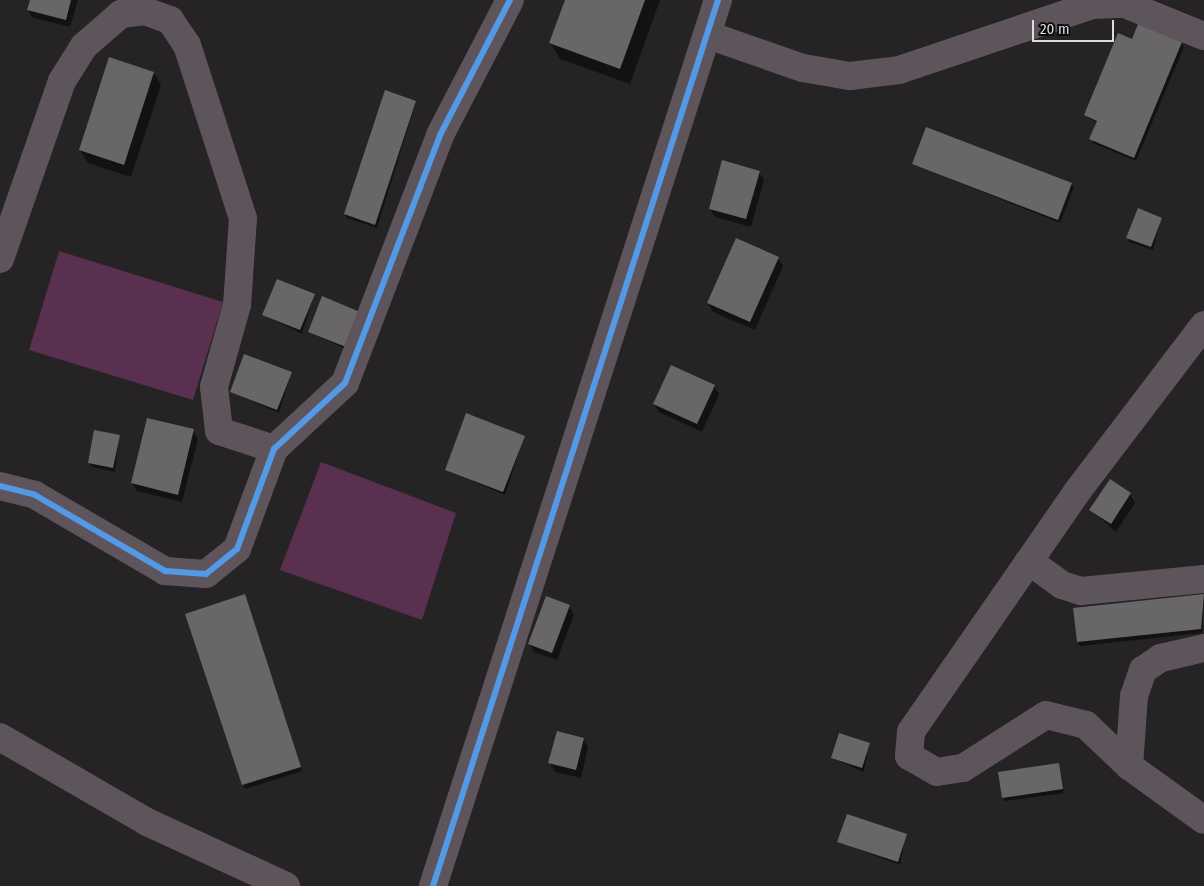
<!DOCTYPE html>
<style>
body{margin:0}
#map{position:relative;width:1204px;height:886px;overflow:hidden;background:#252324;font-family:"Fira Sans Condensed",sans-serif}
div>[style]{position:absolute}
.green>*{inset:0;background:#5a3050}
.shadow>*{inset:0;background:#0007}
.building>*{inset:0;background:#686667}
.minor>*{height:28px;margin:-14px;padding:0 14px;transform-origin:14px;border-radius:14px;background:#5d555b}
.cycleway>*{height:6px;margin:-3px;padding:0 3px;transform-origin:3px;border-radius:3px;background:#5399e6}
span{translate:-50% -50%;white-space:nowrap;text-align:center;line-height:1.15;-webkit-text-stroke:5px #0e0c0d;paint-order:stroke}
.scale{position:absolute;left:1032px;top:20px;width:82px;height:22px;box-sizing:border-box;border:2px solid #dfdcde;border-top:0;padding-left:6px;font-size:15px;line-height:18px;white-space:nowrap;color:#dfdcde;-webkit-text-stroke:4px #0e0c0d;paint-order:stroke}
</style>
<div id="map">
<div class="green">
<div style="clip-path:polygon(59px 251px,223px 302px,193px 400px,29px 350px)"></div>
<div style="clip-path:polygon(321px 462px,456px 513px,422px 620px,280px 570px)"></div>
</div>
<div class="shadow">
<div style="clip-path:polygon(31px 0,78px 0,70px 27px,33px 18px,28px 10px)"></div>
<div style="clip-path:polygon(566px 0,660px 0,630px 84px,560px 59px,550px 43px)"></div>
<div style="clip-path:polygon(1133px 41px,1181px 43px,1184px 47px,1136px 161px,1093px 143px,1097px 123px,1085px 115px)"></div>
<div style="clip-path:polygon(154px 73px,161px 85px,131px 177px,88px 163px,80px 150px)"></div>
<div style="clip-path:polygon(416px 102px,377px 228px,347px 218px,345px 214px)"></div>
<div style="clip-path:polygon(913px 164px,1071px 184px,1074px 187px,1060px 223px)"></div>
<div style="clip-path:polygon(759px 172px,764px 180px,751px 227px,715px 217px,710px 209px)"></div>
<div style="clip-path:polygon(1161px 219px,1153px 250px,1129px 242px,1127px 238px)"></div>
<div style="clip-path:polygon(778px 258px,783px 266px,755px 330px,713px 312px,708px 303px)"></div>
<div style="clip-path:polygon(314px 295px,302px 334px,264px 315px)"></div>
<div style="clip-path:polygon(359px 313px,348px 350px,309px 332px)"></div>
<div style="clip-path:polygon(291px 373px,279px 413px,231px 392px)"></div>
<div style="clip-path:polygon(714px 386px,719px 394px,702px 432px,659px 412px,654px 404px)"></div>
<div style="clip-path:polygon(193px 431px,198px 439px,182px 502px,137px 491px,132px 483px)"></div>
<div style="clip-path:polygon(119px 436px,115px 472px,92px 467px,89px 463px)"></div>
<div style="clip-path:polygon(524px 437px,505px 495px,446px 470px)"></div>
<div style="clip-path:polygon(1130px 494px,1135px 503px,1116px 532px,1091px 510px)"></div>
<div style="clip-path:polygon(1204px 595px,1202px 633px,1080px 646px,1078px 642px,1075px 609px)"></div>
<div style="clip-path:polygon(245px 598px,302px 771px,245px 789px,187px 614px)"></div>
<div style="clip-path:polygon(569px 606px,574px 615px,557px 660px,534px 652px,529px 643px)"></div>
<div style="clip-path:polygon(584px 740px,588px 748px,581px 778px,555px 772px,550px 763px)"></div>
<div style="clip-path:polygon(869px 744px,864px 772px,832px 758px)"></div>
<div style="clip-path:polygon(1058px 765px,1064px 793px,1005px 801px,1003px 798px)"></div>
<div style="clip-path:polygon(906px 835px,900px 865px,839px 842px)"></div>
</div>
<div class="building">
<div style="clip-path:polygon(30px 0,71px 0,66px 20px,27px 10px)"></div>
<div style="clip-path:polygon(565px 0,645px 0,620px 69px,549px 43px)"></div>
<div style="clip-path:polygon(1138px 24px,1182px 42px,1134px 158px,1089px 139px,1097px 121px,1084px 115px,1118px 33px,1132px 39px)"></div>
<div style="clip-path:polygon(109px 57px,154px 72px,124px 165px,79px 150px)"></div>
<div style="clip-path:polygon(385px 90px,416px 101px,375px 225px,344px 214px)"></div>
<div style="clip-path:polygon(926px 127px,1072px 183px,1058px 220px,912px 164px)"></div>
<div style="clip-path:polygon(722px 160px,760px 171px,746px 219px,709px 209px)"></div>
<div style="clip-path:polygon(1138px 208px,1162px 218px,1151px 247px,1126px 238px)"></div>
<div style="clip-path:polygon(736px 238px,779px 257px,750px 322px,707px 303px)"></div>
<div style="clip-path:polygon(277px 279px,315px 294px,300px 330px,262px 315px)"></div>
<div style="clip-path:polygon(322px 296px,360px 312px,346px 347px,308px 332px)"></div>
<div style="clip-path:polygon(244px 354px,292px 372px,277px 410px,230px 392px)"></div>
<div style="clip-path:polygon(671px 365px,715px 385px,697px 424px,653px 404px)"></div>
<div style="clip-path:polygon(466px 413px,525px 436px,503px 492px,445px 470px)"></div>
<div style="clip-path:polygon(147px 418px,194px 429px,178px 495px,131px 483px)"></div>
<div style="clip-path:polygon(94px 430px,120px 435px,113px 468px,88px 463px)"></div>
<div style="clip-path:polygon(1110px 479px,1131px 493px,1111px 524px,1089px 510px)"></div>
<div style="clip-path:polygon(245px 594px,301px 767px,242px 785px,185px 614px)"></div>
<div style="clip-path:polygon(1204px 594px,1201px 629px,1077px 642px,1073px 608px)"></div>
<div style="clip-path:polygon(546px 596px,570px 605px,552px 653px,528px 644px)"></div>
<div style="clip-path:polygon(557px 731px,584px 738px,576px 770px,548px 763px)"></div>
<div style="clip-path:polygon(839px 733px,870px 743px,862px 768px,831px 758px)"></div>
<div style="clip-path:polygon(1059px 763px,1063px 789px,1002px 798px,998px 772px)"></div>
<div style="clip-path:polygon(847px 814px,907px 834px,898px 862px,837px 842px)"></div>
</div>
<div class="minor">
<div style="left:708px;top:35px;width:101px;rotate:19.2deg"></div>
<div style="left:803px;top:68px;width:48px;rotate:9.7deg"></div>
<div style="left:850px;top:76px;width:49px;rotate:-7deg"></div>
<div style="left:899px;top:70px;width:204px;rotate:-18.6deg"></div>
<div style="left:1092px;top:5px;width:33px;rotate:-2deg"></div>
<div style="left:1125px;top:4px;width:85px;rotate:22.1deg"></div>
<div style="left:0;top:259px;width:188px;rotate:-70.8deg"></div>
<div style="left:62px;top:81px;width:41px;rotate:-57.8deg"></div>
<div style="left:84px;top:46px;width:49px;rotate:-40.9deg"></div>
<div style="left:121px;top:14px;width:24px;rotate:-7deg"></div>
<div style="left:145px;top:11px;width:27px;rotate:20deg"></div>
<div style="left:170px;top:20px;width:30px;rotate:56deg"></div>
<div style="left:187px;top:45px;width:182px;rotate:72.1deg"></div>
<div style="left:243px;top:218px;width:87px;rotate:93.9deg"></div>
<div style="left:237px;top:305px;width:85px;rotate:105.7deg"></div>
<div style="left:214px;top:387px;width:44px;rotate:83.5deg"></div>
<div style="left:219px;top:431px;width:58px;rotate:18.1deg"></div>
<div style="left:1204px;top:325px;width:206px;rotate:127.3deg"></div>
<div style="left:1079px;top:489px;width:295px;rotate:124.7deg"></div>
<div style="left:911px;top:732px;width:24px;rotate:95deg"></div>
<div style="left:909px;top:756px;width:32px;rotate:30deg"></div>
<div style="left:937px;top:772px;width:26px;rotate:-9deg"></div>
<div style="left:963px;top:768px;width:98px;rotate:-32.6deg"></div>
<div style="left:1046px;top:715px;width:41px;rotate:14deg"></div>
<div style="left:1086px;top:725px;width:59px;rotate:43.6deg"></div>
<div style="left:1129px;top:766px;width:92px;rotate:35.8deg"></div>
<div style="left:0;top:486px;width:36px;rotate:14deg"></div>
<div style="left:35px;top:495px;width:151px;rotate:30.3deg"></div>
<div style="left:165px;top:571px;width:41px;rotate:4.2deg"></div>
<div style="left:206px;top:574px;width:40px;rotate:-39deg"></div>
<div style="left:237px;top:549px;width:107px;rotate:-69.7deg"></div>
<div style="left:274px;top:449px;width:97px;rotate:-42.9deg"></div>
<div style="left:345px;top:383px;width:266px;rotate:-69deg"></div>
<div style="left:440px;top:135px;width:152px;rotate:-62.6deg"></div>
<div style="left:1029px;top:561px;width:41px;rotate:36deg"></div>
<div style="left:1062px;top:585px;width:20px;rotate:18deg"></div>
<div style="left:1081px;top:591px;width:124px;rotate:-5.6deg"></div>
<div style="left:0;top:737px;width:170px;rotate:30deg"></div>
<div style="left:147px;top:822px;width:153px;rotate:24.7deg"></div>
<div style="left:1129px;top:766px;width:70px;rotate:-85.9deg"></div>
<div style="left:1134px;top:696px;width:28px;rotate:-71deg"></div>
<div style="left:1143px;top:670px;width:22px;rotate:-34deg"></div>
<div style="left:1161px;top:658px;width:44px;rotate:-13.1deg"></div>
<div style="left:433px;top:886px;width:931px;rotate:-72.17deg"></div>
</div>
<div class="cycleway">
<div style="left:0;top:486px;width:36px;rotate:14deg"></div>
<div style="left:35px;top:495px;width:151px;rotate:30.3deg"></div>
<div style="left:165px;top:571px;width:41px;rotate:4.2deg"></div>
<div style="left:206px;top:574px;width:40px;rotate:-39deg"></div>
<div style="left:237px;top:549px;width:107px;rotate:-69.7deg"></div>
<div style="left:274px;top:449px;width:97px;rotate:-42.9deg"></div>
<div style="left:345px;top:383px;width:266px;rotate:-69deg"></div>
<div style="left:440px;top:135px;width:152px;rotate:-62.6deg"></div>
<div style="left:433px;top:886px;width:931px;rotate:-72.17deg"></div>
</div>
<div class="scale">20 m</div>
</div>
